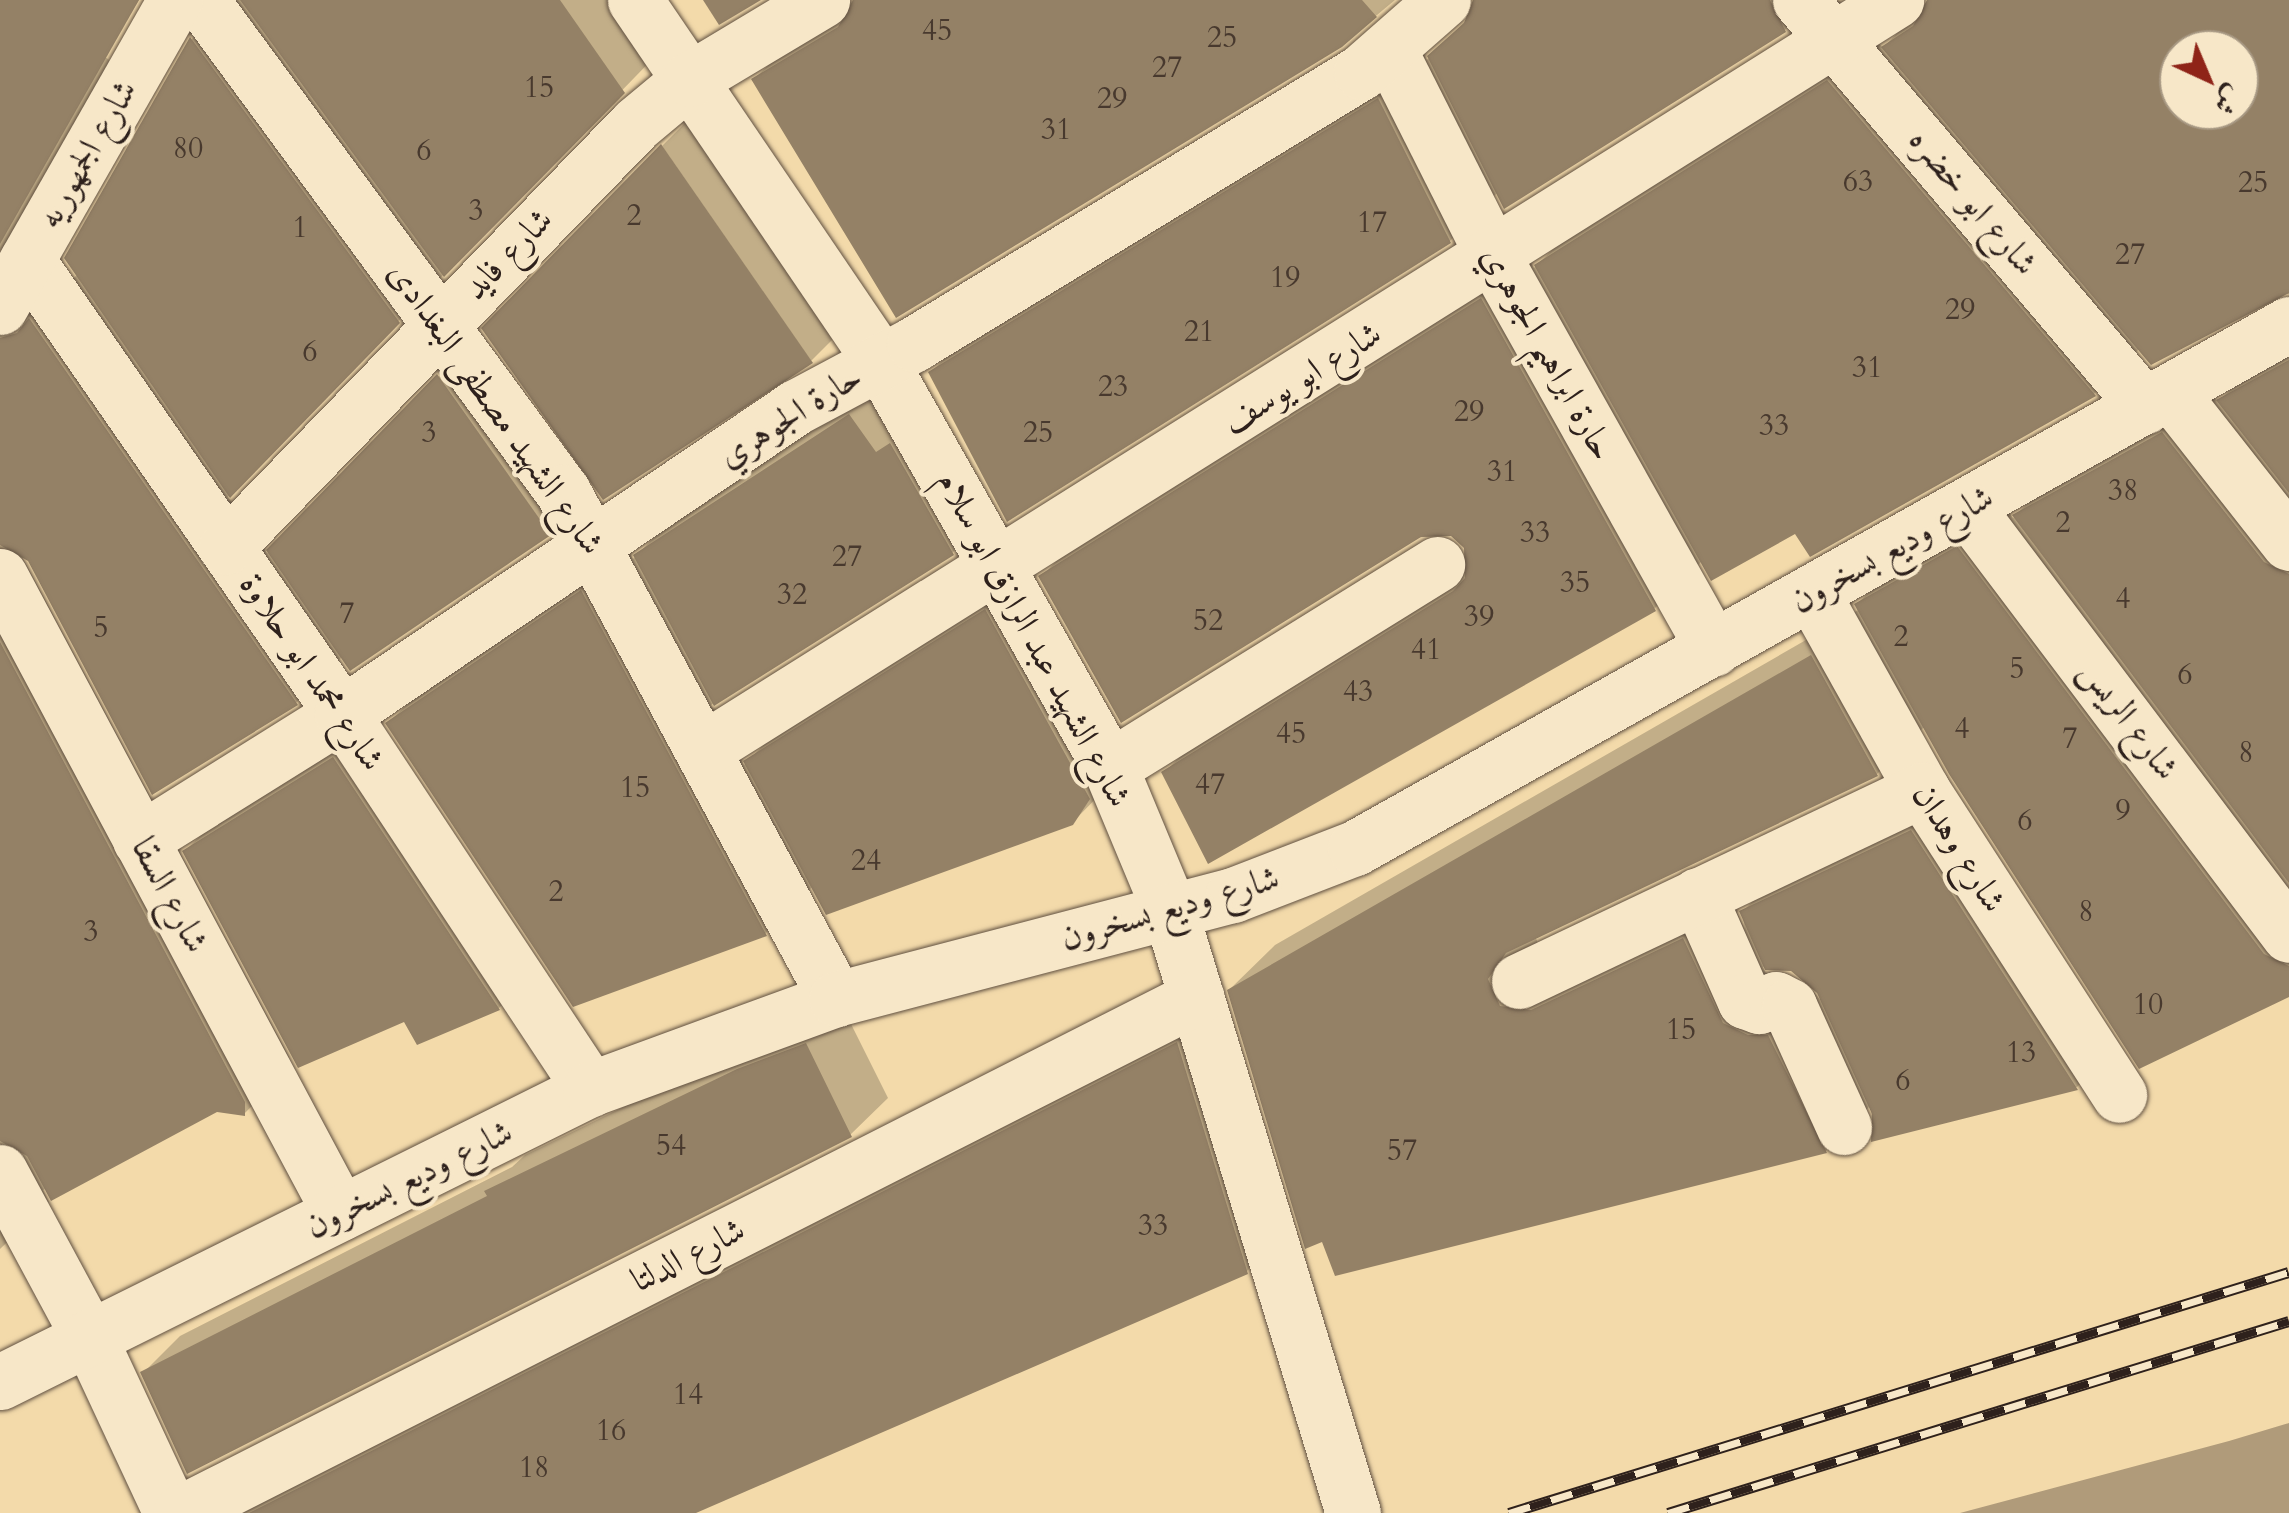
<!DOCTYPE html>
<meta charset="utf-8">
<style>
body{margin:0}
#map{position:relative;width:2289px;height:1513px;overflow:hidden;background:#f3daaa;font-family:Cardo,Amiri,serif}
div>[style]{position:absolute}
.water>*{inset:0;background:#b09b7a}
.shadow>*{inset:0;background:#0003}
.building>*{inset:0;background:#948166}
.roads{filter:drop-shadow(0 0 2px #5f4f40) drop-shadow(0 0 2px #5f4f40)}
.minor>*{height:55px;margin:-27.5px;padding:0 27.5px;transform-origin:27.5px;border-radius:27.5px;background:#f7e7c8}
.tertiary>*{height:55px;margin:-27.5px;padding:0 27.5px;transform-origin:27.5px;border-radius:27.5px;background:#f7e7c8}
.rail>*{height:11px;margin-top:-5.5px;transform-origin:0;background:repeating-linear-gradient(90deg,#f7e7c8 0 22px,#2e211c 0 44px);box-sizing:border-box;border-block:2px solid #2e211c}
span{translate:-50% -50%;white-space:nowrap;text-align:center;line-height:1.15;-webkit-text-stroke:8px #f7e7c8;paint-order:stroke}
.number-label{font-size:30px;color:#48392e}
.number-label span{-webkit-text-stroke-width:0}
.street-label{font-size:35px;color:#2e211c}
.north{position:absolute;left:2159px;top:30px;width:100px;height:100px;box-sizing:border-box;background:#f7e7c8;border:2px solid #a79883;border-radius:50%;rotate:136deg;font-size:28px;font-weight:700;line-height:40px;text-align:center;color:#2e211c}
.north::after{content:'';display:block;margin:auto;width:35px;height:45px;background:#8f2418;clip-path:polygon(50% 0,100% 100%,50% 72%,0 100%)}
</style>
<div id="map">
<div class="water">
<div style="clip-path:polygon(2289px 1423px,2289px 1513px,1960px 1513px,2229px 1441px)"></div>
</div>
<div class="shadow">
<div style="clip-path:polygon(0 0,139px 0,104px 56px,118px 67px,12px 260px,61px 290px,78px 274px,67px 258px,192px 39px,231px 0,637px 0,667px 44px,228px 497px,267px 553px,476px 339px,586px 496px,549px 533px,343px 656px,296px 703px,20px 553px,289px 1057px,288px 1069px,244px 1114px,217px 1109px,43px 1190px,49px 1202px,0 1249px)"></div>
<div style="clip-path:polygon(852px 0,1395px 0,1341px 45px,754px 79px,799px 35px)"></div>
<div style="clip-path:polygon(1473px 0,1815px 0,1785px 30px,1498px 192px,1450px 241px,1008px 518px,931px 372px,976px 327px,1424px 55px,1427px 60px,1476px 10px)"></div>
<div style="clip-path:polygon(evenodd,2289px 0,2289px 294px,2274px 294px,2140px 348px,2094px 394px,1796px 531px,1702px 561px,1654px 609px,1164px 773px,1209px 727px,1467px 567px,1466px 547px,1452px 534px,1041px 577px,1086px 531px,1526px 255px,1534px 268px,1582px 220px,1873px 37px,1883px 48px,1929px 0,2289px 0,2179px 50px,2239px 50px,2239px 110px,2179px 110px,2179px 50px)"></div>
<div style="clip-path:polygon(699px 109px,848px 324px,811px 361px,662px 146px)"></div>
<div style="clip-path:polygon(evenodd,2289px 342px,2289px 994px,1925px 726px,1877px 774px,1535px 936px,1546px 962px,1728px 894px,1745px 929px,1742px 912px,1780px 874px,1948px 794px,2114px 1050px,2077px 1087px,1873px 1139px,1871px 1105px,1826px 1151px,1229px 990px,1275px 945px,1860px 609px,1857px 604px,1902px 560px,2002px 503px,2013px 518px,2059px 471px,2207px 389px,2218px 402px,2264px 356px,2289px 342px,1763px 967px,1792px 969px,1819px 992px,1828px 1009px,1813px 991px,1795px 991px,1768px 978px,1763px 967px)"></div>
<div style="clip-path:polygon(887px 379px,990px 516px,952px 553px,711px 705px,744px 765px,784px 724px,1023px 574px,1110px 784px,1072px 823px,813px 886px,765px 934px,388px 723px,434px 678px,626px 547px,633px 559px,673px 518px)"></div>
<div style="clip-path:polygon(371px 721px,536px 971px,499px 1008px,418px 1042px,405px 1018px,185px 851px,222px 814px)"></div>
<div style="clip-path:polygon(1222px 999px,1291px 1227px,1246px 1272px,690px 1513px,229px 1513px)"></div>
<div style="clip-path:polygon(843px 1008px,888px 1098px,850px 1135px,143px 1373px,180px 1336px,512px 1167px,525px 1155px,777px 1032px)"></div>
</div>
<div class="building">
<div style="clip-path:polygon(0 0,139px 0,0 244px)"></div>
<div style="clip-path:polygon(240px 0,560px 0,625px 93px,444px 277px)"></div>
<div style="clip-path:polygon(703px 0,761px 0,719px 25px)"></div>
<div style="clip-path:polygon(853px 0,1362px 0,1377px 17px,1342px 47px,896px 318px,751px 79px,838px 27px)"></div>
<div style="clip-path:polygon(1473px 0,1770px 0,1786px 32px,1504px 209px,1427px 56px,1464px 23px)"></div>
<div style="clip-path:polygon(evenodd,1927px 0,2289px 0,2289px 293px,2151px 365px,1881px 47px,1913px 26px,1927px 0,2179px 50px,2239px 50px,2239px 110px,2179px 110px,2179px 50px)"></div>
<div style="clip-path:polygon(190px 37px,400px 323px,230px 498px,64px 258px)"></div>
<div style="clip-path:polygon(1827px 80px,2096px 396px,1810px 557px,1795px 534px,1711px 581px,1534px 265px)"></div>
<div style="clip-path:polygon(1378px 98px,1451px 243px,1007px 522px,928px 372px)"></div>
<div style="clip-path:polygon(661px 144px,813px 363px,603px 500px,481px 328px)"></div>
<div style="clip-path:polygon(1481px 298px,1656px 611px,1208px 864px,1161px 772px,1453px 591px,1465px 578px,1464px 548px,1451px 536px,1421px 537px,1121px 723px,1038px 576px)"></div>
<div style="clip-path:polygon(29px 318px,298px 705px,152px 795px,28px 561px,0 545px,0 338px,17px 333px)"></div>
<div style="clip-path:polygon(2289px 360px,2289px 493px,2216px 400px)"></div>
<div style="clip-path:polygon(437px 374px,551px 535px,350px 671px,266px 550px)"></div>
<div style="clip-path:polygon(849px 414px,876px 452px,890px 443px,954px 555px,714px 706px,633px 555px)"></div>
<div style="clip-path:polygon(2162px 432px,2264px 562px,2289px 574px,2289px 883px,2012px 515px)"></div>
<div style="clip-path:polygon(1957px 546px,2264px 954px,2289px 966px,2289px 997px,2139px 1069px,1949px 774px,1854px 604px)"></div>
<div style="clip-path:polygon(581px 590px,767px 936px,573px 1007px,385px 723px)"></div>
<div style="clip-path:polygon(985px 609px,1090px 799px,1073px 825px,826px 915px,743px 761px)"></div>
<div style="clip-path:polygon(0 642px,245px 1102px,245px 1116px,217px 1112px,51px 1201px,27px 1156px,0 1141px)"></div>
<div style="clip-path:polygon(1811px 655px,1878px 776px,1506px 953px,1488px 979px,1500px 1006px,1531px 1010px,1683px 938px,1723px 1023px,1748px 1035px,1768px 1035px,1827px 1153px,1335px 1276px,1322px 1242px,1305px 1249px,1227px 990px)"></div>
<div style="clip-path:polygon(333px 757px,500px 1010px,417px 1045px,404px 1022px,298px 1068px,182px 851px)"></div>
<div style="clip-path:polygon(1911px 830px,2078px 1090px,1871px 1142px,1872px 1114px,1817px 993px,1791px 971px,1765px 970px,1739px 911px)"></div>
<div style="clip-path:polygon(1177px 1042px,1248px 1274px,696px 1513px,249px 1513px)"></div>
<div style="clip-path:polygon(806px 1043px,852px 1137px,187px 1474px,140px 1372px,487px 1196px,484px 1191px,737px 1069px)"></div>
</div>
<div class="roads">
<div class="minor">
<div style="left:201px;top:0;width:611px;rotate:53.66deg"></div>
<div style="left:563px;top:492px;width:576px;rotate:61.7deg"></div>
<div style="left:635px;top:0;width:436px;rotate:55.8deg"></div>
<div style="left:880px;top:361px;width:467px;rotate:60.5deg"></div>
<div style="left:1110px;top:767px;width:156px;rotate:67.4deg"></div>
<div style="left:1170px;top:911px;width:629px;rotate:73.09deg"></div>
<div style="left:1800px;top:0;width:533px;rotate:49.64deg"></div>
<div style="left:1390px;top:52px;width:231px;rotate:63.2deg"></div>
<div style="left:1494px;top:258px;width:448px;rotate:60.7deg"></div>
<div style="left:27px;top:260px;width:553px;rotate:55.25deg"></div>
<div style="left:342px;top:714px;width:450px;rotate:56.5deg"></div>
<div style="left:0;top:307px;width:353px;rotate:-60.3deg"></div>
<div style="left:2170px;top:392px;width:192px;rotate:51.8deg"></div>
<div style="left:1966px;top:507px;width:536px;rotate:52.96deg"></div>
<div style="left:226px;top:547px;width:589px;rotate:-45.89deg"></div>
<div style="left:636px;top:124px;width:70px;rotate:-39.8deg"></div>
<div style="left:690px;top:79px;width:154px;rotate:-30.9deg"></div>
<div style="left:0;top:576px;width:722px;rotate:61.91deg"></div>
<div style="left:1812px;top:593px;width:226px;rotate:60.8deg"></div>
<div style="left:1922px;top:790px;width:363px;rotate:57.1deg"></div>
<div style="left:704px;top:749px;width:1408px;rotate:-32.14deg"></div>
<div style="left:1110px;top:767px;width:385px;rotate:-31.8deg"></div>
<div style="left:140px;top:840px;width:238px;rotate:-32deg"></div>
<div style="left:342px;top:714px;width:548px;rotate:-34.07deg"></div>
<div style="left:796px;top:407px;width:134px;rotate:-28.1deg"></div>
<div style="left:914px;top:344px;width:523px;rotate:-31.32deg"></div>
<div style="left:1361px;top:72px;width:109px;rotate:-41.3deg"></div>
<div style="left:1698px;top:895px;width:116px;rotate:66.1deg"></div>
<div style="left:1745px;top:1001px;width:15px;rotate:20deg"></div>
<div style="left:1759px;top:1006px;width:18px;rotate:-22deg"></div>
<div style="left:1776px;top:999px;width:15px;rotate:28deg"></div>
<div style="left:1789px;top:1006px;width:133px;rotate:65.6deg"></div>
<div style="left:1519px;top:981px;width:446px;rotate:-25.4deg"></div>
<div style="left:0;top:1172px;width:187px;rotate:61.7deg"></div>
<div style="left:89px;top:1337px;width:194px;rotate:65deg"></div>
<div style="left:180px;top:1513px;width:1140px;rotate:-26.9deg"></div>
</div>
<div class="tertiary">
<div style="left:0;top:1382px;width:659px;rotate:-26.41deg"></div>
<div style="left:590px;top:1089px;width:262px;rotate:-20.1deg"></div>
<div style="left:836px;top:999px;width:410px;rotate:-14.7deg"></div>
<div style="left:1233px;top:895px;width:131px;rotate:-21.1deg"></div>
<div style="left:1355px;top:848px;width:1071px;rotate:-29.29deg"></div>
</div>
</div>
<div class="rail">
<div style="left:1509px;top:1513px;width:816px;rotate:-17.17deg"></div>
<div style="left:1668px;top:1513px;width:650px;rotate:-17.18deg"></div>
</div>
<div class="number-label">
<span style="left:937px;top:31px">45</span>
<span style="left:1222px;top:38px">25</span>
<span style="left:1167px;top:68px">27</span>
<span style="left:539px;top:88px">15</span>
<span style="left:1112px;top:99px">29</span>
<span style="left:1056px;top:130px">31</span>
<span style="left:188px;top:149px">80</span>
<span style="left:424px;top:151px">6</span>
<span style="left:1858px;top:182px">63</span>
<span style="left:2253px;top:183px">25</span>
<span style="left:476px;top:211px">3</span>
<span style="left:634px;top:216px">2</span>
<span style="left:1372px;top:223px">17</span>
<span style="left:300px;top:228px">1</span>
<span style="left:2130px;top:255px">27</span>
<span style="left:1285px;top:278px">19</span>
<span style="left:1960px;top:310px">29</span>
<span style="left:1199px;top:332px">21</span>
<span style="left:310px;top:352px">6</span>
<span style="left:1867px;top:368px">31</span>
<span style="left:1113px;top:387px">23</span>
<span style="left:1469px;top:412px">29</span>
<span style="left:1774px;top:426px">33</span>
<span style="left:429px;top:433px">3</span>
<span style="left:1038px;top:433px">25</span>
<span style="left:1502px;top:472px">31</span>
<span style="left:2123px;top:491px">38</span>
<span style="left:2063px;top:523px">2</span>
<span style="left:1535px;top:533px">33</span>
<span style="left:847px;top:557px">27</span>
<span style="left:1575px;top:583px">35</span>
<span style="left:792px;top:595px">32</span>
<span style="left:2123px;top:599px">4</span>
<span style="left:347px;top:614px">7</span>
<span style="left:1479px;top:617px">39</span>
<span style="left:1208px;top:621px">52</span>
<span style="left:101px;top:628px">5</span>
<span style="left:1901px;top:637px">2</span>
<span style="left:1426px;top:650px">41</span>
<span style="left:2017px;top:669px">5</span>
<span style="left:2185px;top:675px">6</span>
<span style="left:1358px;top:692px">43</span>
<span style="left:1962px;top:729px">4</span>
<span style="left:1291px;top:734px">45</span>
<span style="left:2070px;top:739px">7</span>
<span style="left:2246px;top:753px">8</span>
<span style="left:1210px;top:785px">47</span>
<span style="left:635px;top:788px">15</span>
<span style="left:2123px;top:811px">9</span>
<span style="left:2025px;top:821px">6</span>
<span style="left:866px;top:861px">24</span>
<span style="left:556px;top:892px">2</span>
<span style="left:2086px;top:912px">8</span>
<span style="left:91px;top:932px">3</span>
<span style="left:2148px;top:1005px">10</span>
<span style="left:1681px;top:1030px">15</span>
<span style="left:2021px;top:1053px">13</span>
<span style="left:1903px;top:1081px">6</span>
<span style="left:671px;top:1146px">54</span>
<span style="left:1402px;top:1151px">57</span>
<span style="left:1153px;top:1226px">33</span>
<span style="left:688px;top:1395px">14</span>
<span style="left:611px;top:1431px">16</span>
<span style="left:534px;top:1468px">18</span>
</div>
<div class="street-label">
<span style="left:87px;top:154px;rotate:-60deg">شارع الجمهوريه</span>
<span style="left:1973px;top:202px;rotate:50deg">شارع ابو خضره</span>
<span style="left:508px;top:254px;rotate:-46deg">شارع فايد</span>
<span style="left:1548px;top:353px;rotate:61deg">حارة ابراهيم الجوهري</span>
<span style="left:1302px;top:378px;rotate:-32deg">شارع ابو يوسف</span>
<span style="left:496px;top:408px;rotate:55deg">شارع الشهيد مصطفى البغدادى</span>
<span style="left:790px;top:416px;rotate:-32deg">حارة الجوهري</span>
<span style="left:1892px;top:549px;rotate:-29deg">شارع وديع بسخرون</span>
<span style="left:1034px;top:639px;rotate:62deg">شارع الشهيد عبد الرازق ابو سلام</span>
<span style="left:312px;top:672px;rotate:56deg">شارع محمد ابو حلاوة</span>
<span style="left:2129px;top:720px;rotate:53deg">شارع الريس</span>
<span style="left:1959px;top:848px;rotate:58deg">شارع وهدان</span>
<span style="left:170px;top:895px;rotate:62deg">شارع السقا</span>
<span style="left:1170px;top:908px;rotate:-16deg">شارع وديع بسخرون</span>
<span style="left:409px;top:1179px;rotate:-26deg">شارع وديع بسخرون</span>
<span style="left:688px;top:1255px;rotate:-27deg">شارع الدلتا</span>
</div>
<div class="north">ش</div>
</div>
